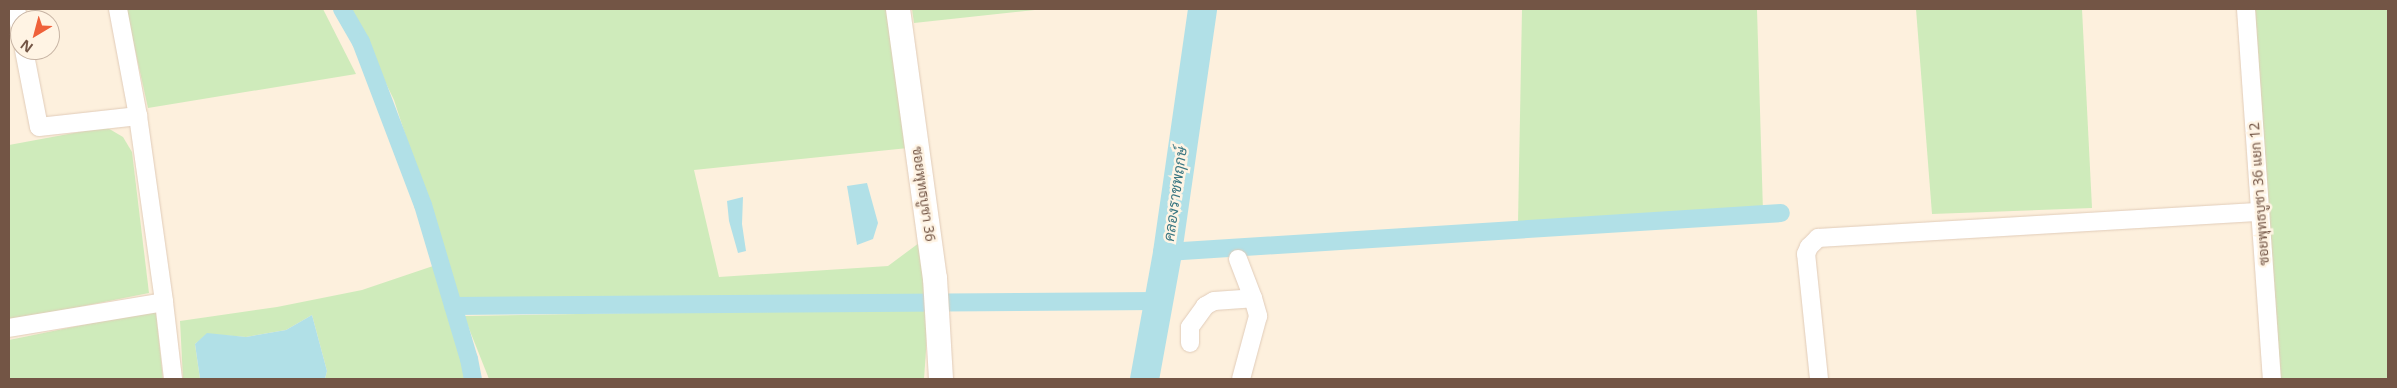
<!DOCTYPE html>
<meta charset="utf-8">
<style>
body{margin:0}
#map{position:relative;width:2397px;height:388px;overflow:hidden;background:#fdf0dd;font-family:"Noto Sans",Sarabun,sans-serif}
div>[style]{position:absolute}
.green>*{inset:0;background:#cfebbb}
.water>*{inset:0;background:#b1e0e7}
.canal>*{height:18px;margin:-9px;padding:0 9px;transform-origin:9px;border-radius:9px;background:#b1e0e7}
.river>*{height:29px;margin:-14.5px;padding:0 14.5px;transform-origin:14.5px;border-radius:14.5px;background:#b1e0e7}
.roads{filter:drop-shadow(0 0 1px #e1ccb9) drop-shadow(0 0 1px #e1ccb9)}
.street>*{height:18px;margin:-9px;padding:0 9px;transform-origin:9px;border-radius:9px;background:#fff}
.secondary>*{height:24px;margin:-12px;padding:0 12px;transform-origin:12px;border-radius:12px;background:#fff}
span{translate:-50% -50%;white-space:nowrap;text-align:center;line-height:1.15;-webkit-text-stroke:5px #fff4e4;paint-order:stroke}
.street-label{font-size:14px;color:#735545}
.water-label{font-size:15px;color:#3b7782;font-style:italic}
.frame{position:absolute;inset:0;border:10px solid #735545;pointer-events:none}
.north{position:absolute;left:10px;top:10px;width:50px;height:50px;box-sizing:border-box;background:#fff4e4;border:1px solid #c7b4a4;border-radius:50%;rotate:217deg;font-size:14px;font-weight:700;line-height:20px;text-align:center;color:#735545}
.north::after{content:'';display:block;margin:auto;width:18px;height:22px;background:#ef613a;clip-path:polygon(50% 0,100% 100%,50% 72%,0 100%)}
</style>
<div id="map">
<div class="green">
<div style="clip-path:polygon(126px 9px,323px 9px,356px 74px,148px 108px)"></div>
<div style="clip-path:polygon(350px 9px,887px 9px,908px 148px,694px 170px,719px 277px,888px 266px,923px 240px,930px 298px,458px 297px,394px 100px)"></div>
<div style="clip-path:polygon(912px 9px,1044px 9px,914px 23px)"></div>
<div style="clip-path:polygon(1522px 9px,1757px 9px,1763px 212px,1518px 223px)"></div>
<div style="clip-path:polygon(1916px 9px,2082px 9px,2092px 208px,1932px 214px)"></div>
<div style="clip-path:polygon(2255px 9px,2388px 9px,2388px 379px,2280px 379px)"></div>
<div style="clip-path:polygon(106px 127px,123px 137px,132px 152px,149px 293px,9px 321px,9px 145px)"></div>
<div style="clip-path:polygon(436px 265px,473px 379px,325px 379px,327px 371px,312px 315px,286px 330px,246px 337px,207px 334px,195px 344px,200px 379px,183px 379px,180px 321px,277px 307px,362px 290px)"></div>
<div style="clip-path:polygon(929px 308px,924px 379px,489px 379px,464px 316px)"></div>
<div style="clip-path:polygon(156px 310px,163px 379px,9px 379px,9px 340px)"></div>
</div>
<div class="water">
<div style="clip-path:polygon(867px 183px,878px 223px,873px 239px,857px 245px,847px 186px)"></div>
<div style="clip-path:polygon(743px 197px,742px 224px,746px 251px,738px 253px,729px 221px,727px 201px)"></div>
<div style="clip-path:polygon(312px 315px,327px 371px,325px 379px,200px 379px,195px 344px,207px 333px,246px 337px,286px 330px)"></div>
</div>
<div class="canal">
<div style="left:342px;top:9px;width:38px;rotate:60deg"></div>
<div style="left:361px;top:42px;width:174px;rotate:69.2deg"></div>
<div style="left:423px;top:205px;width:161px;rotate:73.4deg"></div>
<div style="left:469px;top:359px;width:20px;rotate:79deg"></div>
<div style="left:1167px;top:252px;width:615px;rotate:-3.63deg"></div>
<div style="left:453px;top:306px;width:705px;rotate:-0.41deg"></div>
</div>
<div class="river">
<div style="left:1144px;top:379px;width:129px;rotate:-79.7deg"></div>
<div style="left:1167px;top:252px;width:246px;rotate:-81.8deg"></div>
</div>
<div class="roads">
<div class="street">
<div style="left:16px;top:9px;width:19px;rotate:78deg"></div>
<div style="left:118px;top:9px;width:109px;rotate:79.4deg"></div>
<div style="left:2246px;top:9px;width:371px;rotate:86deg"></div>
<div style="left:24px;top:50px;width:78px;rotate:79deg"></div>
<div style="left:39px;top:127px;width:100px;rotate:-6.3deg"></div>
<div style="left:138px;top:116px;width:188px;rotate:82deg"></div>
<div style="left:164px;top:302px;width:78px;rotate:83.3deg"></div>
<div style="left:1238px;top:259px;width:42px;rotate:69deg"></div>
<div style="left:1253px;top:298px;width:19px;rotate:74deg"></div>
<div style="left:1258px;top:316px;width:65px;rotate:105.1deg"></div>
<div style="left:9px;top:328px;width:157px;rotate:-9.5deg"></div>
<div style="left:1190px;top:343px;width:16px;rotate:-90deg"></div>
<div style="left:1190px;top:327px;width:26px;rotate:-54deg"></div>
<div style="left:1205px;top:306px;width:10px;rotate:-29deg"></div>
<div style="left:1214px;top:301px;width:39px;rotate:-4deg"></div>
<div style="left:1819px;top:379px;width:126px;rotate:-95.9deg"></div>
<div style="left:1806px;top:254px;width:8px;rotate:-67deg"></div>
<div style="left:1809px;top:247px;width:13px;rotate:-45deg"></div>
<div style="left:1818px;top:238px;width:443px;rotate:-3.4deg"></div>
</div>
<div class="secondary">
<div style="left:898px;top:9px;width:272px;rotate:82.2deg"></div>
<div style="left:935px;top:278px;width:101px;rotate:86.6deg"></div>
</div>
</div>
<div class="street-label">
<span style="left:924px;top:194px;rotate:82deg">ซอยพุทธบูชา 36</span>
<span style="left:2259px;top:194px;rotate:-94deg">ซอยพุทธบูชา 36 แยก 12</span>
</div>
<div class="water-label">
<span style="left:1175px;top:194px;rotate:-82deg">คลองราชพฤกษ์</span>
</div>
<div class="frame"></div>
<div class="north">N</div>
</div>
